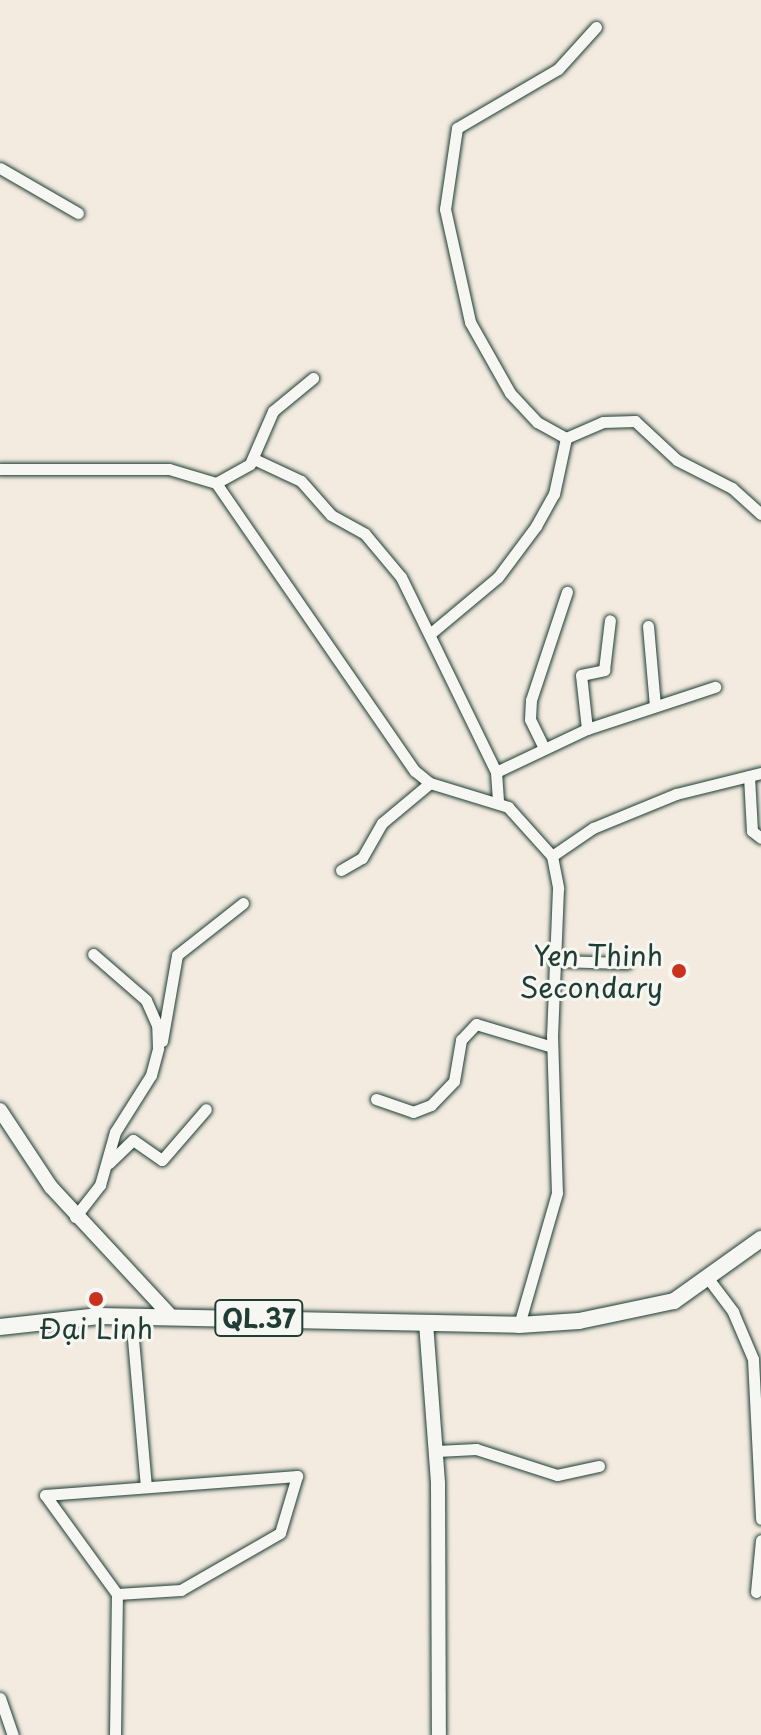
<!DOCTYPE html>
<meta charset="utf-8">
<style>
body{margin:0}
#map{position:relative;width:761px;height:1735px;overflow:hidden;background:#f3ebe0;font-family:"Playpen Sans",sans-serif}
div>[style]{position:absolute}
.roads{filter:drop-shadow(0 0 2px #1f3d34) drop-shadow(0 0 2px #1f3d34)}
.street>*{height:11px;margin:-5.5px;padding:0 5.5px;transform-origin:5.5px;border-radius:5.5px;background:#f6f6f2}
.secondary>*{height:14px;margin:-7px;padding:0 7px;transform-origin:7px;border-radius:7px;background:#f6f6f2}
.primary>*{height:16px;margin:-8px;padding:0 8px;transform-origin:8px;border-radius:8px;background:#f6f6f2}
.dots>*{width:22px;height:22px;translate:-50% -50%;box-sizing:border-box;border:4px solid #f6f6f2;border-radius:50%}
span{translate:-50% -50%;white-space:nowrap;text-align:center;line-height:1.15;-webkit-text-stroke:6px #f6f6f2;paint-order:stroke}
.shield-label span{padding:2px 6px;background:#f6f6f2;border:2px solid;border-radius:6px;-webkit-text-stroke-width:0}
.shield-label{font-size:26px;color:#1f3d34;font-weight:700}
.poi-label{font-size:28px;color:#1f3d34}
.right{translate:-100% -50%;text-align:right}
</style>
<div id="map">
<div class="roads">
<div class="street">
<div style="left:596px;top:27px;width:57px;rotate:132.1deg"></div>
<div style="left:558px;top:69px;width:117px;rotate:149.7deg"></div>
<div style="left:457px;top:128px;width:82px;rotate:98.4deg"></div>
<div style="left:445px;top:209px;width:116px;rotate:77.5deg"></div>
<div style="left:470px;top:322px;width:81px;rotate:60.6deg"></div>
<div style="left:510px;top:393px;width:40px;rotate:47deg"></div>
<div style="left:537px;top:422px;width:33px;rotate:29deg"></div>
<div style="left:566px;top:438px;width:40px;rotate:-23.4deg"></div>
<div style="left:603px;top:422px;width:32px;rotate:-2deg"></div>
<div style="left:635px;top:421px;width:57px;rotate:42.9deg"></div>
<div style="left:677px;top:460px;width:62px;rotate:27deg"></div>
<div style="left:732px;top:488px;width:39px;rotate:42deg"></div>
<div style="left:0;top:168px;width:90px;rotate:30deg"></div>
<div style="left:254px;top:459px;width:52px;rotate:25.1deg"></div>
<div style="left:301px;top:481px;width:45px;rotate:48.6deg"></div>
<div style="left:331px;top:515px;width:39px;rotate:29deg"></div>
<div style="left:365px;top:534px;width:56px;rotate:50.1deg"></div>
<div style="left:401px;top:577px;width:217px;rotate:64deg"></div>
<div style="left:496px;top:772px;width:29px;rotate:86deg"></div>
<div style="left:0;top:469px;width:169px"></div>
<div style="left:169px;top:469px;width:49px;rotate:16.6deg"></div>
<div style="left:216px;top:483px;width:350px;rotate:55.4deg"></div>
<div style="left:415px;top:771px;width:19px;rotate:39deg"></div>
<div style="left:430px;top:783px;width:82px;rotate:17.1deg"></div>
<div style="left:508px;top:807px;width:66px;rotate:48.1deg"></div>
<div style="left:552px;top:856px;width:33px;rotate:79deg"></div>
<div style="left:558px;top:888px;width:147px;rotate:92.3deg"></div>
<div style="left:552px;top:1035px;width:158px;rotate:88.2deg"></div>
<div style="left:557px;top:1193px;width:137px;rotate:106.1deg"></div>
<div style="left:216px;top:483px;width:39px;rotate:-29deg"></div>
<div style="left:250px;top:464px;width:58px;rotate:-66.5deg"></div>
<div style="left:273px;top:411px;width:52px;rotate:-39.5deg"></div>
<div style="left:648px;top:626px;width:80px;rotate:85deg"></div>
<div style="left:431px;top:633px;width:87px;rotate:-39.9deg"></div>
<div style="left:498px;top:577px;width:64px;rotate:-53.3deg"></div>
<div style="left:536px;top:526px;width:37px;rotate:-61deg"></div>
<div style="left:554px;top:494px;width:57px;rotate:-77.9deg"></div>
<div style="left:587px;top:729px;width:54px;rotate:-96.3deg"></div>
<div style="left:581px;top:675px;width:24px;rotate:-12deg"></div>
<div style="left:604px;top:670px;width:50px;rotate:-83.2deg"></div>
<div style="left:544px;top:748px;width:32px;rotate:-116deg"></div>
<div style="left:530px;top:719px;width:19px;rotate:-87deg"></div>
<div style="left:531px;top:700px;width:114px;rotate:-71.6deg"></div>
<div style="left:496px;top:772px;width:101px;rotate:-25.3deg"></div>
<div style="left:587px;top:729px;width:135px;rotate:-18.2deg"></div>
<div style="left:749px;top:776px;width:55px;rotate:86.9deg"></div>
<div style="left:752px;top:831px;width:11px;rotate:38deg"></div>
<div style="left:552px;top:856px;width:50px;rotate:-34.3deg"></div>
<div style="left:593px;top:828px;width:90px;rotate:-22.3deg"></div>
<div style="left:676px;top:794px;width:88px;rotate:-13.9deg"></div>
<div style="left:341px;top:870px;width:24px;rotate:-30deg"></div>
<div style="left:362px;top:858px;width:40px;rotate:-60.3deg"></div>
<div style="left:382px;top:823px;width:62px;rotate:-39.8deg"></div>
<div style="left:554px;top:961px;width:73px;rotate:1.6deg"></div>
<div style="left:162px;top:1041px;width:87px;rotate:-80.1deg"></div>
<div style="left:177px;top:955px;width:84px;rotate:-38.2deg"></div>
<div style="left:376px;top:1099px;width:39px;rotate:19deg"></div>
<div style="left:413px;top:1112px;width:19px;rotate:-21deg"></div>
<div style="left:431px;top:1105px;width:33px;rotate:-46deg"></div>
<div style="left:454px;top:1081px;width:42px;rotate:-80.3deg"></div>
<div style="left:461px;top:1040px;width:22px;rotate:-47deg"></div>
<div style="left:476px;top:1024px;width:79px;rotate:16.8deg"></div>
<div style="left:109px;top:1163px;width:33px;rotate:-44deg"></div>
<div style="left:133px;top:1140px;width:35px;rotate:35deg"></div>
<div style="left:162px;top:1160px;width:67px;rotate:-49.2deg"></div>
<div style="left:75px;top:1217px;width:41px;rotate:-52deg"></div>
<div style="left:100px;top:1185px;width:55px;rotate:-74.2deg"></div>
<div style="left:115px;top:1132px;width:67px;rotate:-57.7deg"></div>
<div style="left:151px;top:1075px;width:28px;rotate:-75deg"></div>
<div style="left:158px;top:1048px;width:23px;rotate:-92deg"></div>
<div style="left:157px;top:1025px;width:27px;rotate:-114deg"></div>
<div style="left:146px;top:1000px;width:70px;rotate:-139deg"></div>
<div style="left:710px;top:1281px;width:39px;rotate:53deg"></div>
<div style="left:733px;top:1312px;width:51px;rotate:66.9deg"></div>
<div style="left:753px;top:1359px;width:160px;rotate:87.1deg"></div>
<div style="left:131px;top:1316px;width:171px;rotate:85deg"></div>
<div style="left:437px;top:1451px;width:39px;rotate:-3deg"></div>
<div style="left:476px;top:1449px;width:85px;rotate:17.8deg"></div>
<div style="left:557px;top:1475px;width:43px;rotate:-12.1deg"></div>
<div style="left:756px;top:1592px;width:52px;rotate:-84.5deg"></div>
<div style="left:0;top:1698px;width:39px;rotate:71deg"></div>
<div style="left:115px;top:1735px;width:141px;rotate:-89.2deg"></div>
<div style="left:117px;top:1594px;width:122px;rotate:-126deg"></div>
<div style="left:45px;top:1495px;width:253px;rotate:-4.3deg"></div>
<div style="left:297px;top:1476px;width:59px;rotate:106.6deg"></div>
<div style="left:280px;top:1533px;width:114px;rotate:150.1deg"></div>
<div style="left:181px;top:1590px;width:64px;rotate:176.4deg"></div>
</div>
<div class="secondary">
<div style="left:0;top:1110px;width:92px;rotate:56.5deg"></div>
<div style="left:51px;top:1187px;width:176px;rotate:47.1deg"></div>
<div style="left:426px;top:1323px;width:161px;rotate:85.7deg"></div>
<div style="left:438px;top:1484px;width:251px;rotate:89.8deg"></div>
</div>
<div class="primary">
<div style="left:0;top:1327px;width:100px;rotate:-6.3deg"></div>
<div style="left:99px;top:1316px;width:420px;rotate:1.2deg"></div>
<div style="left:519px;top:1325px;width:60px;rotate:-3.8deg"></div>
<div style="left:579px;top:1321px;width:97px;rotate:-11.9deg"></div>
<div style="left:674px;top:1301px;width:107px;rotate:-35.5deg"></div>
</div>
</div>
<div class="dots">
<div style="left:679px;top:971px;background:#c8321e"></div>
<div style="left:96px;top:1299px;background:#c8321e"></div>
</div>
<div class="shield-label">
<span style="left:259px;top:1318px">QL.37</span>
</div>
<div class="poi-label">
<span class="right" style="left:663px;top:971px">Yen Thinh<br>Secondary</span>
<span style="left:96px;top:1328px">Đại Linh</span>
</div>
</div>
